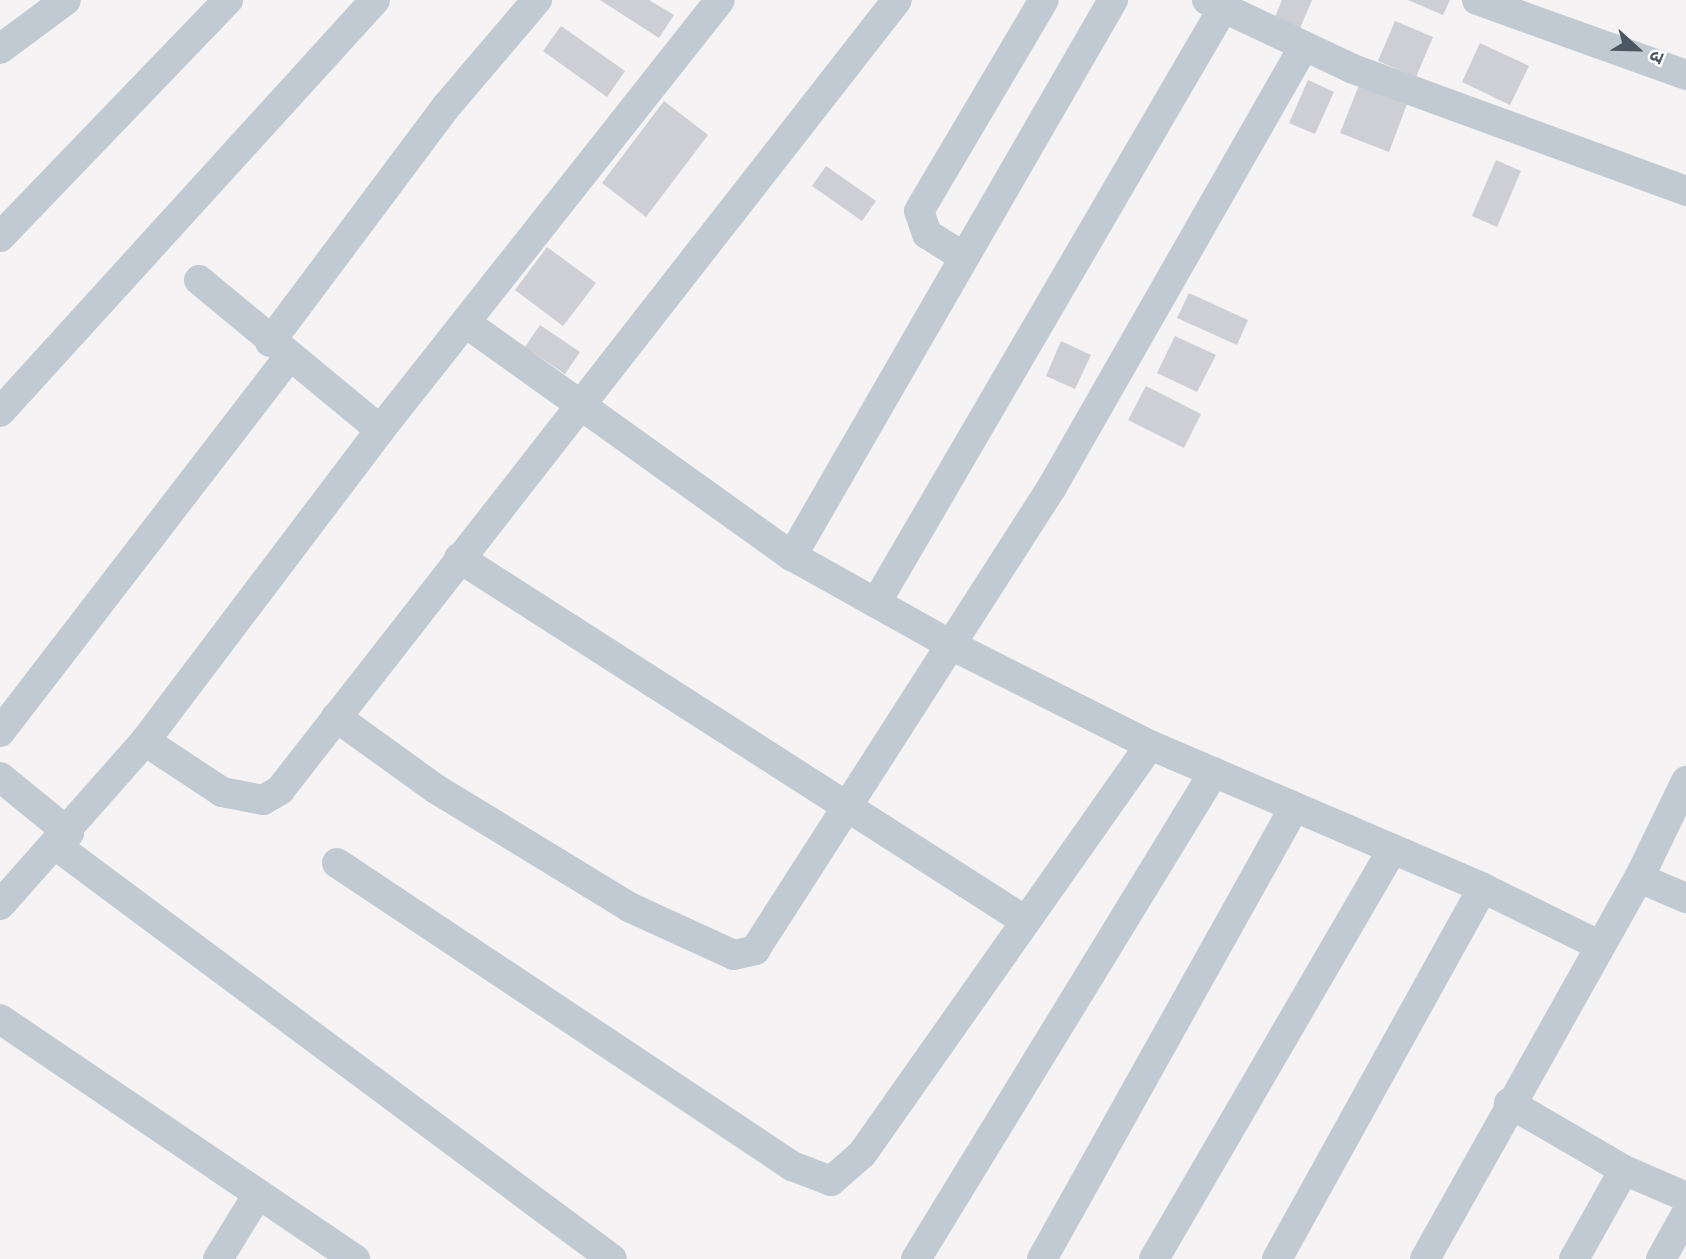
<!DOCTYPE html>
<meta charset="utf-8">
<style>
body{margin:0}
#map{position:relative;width:1686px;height:1259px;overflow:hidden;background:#f5f3f3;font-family:Figtree,"Noto Sans Devanagari",sans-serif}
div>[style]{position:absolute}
.building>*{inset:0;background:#cdcfd5}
.street>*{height:30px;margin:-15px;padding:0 15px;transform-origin:15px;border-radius:15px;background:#c1cad2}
span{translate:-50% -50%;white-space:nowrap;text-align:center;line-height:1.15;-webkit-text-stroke:6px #fff;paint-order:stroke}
.north{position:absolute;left:1602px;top:14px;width:70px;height:70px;-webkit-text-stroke:5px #fff;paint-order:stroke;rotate:112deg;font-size:19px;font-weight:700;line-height:28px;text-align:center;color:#4a5661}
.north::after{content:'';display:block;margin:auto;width:24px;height:32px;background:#4a5661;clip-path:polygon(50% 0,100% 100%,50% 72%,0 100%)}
</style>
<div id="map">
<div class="building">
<div style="clip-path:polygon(600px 0,649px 0,674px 15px,659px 38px)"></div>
<div style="clip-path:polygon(1282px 0,1312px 0,1298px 33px,1273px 22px)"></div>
<div style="clip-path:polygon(1408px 0,1450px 0,1443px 15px)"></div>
<div style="clip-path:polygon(1395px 21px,1433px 37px,1416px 77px,1378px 61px)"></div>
<div style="clip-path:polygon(561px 26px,625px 71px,607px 97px,543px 51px)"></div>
<div style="clip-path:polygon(1480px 43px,1529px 66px,1510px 105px,1462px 82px)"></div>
<div style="clip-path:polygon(1308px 80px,1334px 92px,1315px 134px,1289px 123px)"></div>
<div style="clip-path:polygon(1359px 85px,1407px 104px,1389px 152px,1340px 133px)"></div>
<div style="clip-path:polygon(664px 101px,708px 135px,646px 217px,602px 183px)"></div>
<div style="clip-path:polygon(1496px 160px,1521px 171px,1497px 227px,1472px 216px)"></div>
<div style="clip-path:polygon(826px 166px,876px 201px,862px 221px,812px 186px)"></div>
<div style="clip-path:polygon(547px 247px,596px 283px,563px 326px,515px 290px)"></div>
<div style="clip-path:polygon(1189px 293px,1248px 320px,1237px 345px,1177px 318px)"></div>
<div style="clip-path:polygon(540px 325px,580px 352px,565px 374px,525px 347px)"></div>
<div style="clip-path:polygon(1175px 336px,1216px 355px,1197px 392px,1157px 373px)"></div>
<div style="clip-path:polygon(1061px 341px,1091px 355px,1075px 389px,1046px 376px)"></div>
<div style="clip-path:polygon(1146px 386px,1201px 414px,1184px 448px,1128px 420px)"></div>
</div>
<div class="street">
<div style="left:1207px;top:0;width:161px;rotate:25.3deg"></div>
<div style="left:1353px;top:69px;width:355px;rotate:20.1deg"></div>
<div style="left:1477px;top:0;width:222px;rotate:19.7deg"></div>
<div style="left:0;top:49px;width:82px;rotate:-36.6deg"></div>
<div style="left:0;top:237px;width:329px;rotate:-46.1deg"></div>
<div style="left:962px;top:256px;width:41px;rotate:-147.8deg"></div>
<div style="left:927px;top:234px;width:24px;rotate:-109deg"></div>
<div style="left:919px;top:211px;width:245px;rotate:-59.4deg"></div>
<div style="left:199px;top:280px;width:235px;rotate:39.6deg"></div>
<div style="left:466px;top:323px;width:401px;rotate:35.6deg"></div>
<div style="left:792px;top:556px;width:184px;rotate:29.2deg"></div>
<div style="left:953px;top:646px;width:220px;rotate:26.7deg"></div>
<div style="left:1150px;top:745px;width:362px;rotate:23.2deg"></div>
<div style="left:1483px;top:888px;width:129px;rotate:26.2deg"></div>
<div style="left:270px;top:342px;width:292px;rotate:-53.2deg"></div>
<div style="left:445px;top:108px;width:142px;rotate:-49.6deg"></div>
<div style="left:0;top:412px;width:557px;rotate:-47.69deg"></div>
<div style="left:792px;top:556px;width:642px;rotate:-60deg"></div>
<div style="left:459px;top:558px;width:671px;rotate:32.65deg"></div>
<div style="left:876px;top:603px;width:687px;rotate:-59.74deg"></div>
<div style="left:336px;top:717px;width:123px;rotate:35.8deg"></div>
<div style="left:436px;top:789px;width:226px;rotate:31.4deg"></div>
<div style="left:629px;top:907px;width:115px;rotate:24.6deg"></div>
<div style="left:734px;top:955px;width:22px;rotate:-13deg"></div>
<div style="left:755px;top:950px;width:550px;rotate:-57.32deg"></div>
<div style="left:1052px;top:487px;width:508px;rotate:-60.26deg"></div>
<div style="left:0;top:732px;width:473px;rotate:-52.4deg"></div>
<div style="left:145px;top:741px;width:92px;rotate:33.5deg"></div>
<div style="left:222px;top:792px;width:42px;rotate:11deg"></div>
<div style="left:263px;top:800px;width:20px;rotate:-30deg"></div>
<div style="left:280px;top:790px;width:1002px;rotate:-52.01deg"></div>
<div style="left:0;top:777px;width:89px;rotate:39.1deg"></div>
<div style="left:58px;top:847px;width:690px;rotate:36.64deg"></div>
<div style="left:337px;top:863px;width:547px;rotate:33.66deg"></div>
<div style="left:792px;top:1166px;width:42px;rotate:21deg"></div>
<div style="left:831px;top:1181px;width:41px;rotate:-41.1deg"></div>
<div style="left:862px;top:1154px;width:500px;rotate:-54.85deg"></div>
<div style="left:1639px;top:878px;width:51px;rotate:23.1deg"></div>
<div style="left:0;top:905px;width:219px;rotate:-48.5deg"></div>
<div style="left:145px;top:741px;width:390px;rotate:-52.9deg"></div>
<div style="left:380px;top:430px;width:548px;rotate:-51.67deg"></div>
<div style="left:0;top:1019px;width:429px;rotate:34.1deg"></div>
<div style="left:1509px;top:1103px;width:133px;rotate:30.2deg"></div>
<div style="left:1624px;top:1170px;width:68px;rotate:23.5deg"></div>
<div style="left:218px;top:1259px;width:76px;rotate:-58.4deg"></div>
<div style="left:916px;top:1259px;width:571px;rotate:-58.54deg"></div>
<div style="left:1042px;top:1259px;width:517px;rotate:-60.81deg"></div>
<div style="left:1154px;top:1259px;width:473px;rotate:-59.8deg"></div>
<div style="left:1277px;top:1259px;width:424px;rotate:-61deg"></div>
<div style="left:1425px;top:1259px;width:437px;rotate:-60.7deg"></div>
<div style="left:1639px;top:878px;width:108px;rotate:-64.1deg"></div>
<div style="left:1574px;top:1259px;width:102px;rotate:-60.7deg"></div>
<div style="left:1661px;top:1259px;width:51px;rotate:-60.9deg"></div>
</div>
<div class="north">उ</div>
</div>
